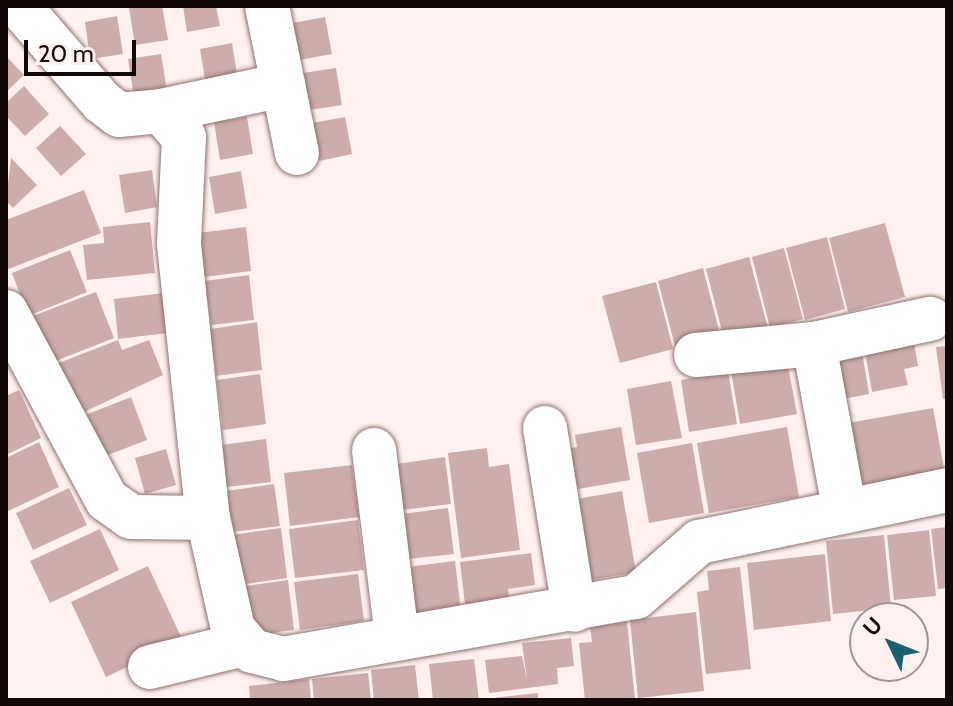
<!DOCTYPE html>
<style>
body{margin:0}
#map{position:relative;width:953px;height:706px;overflow:hidden;background:#fef1f0;font-family:Cabin,sans-serif}
div>[style]{position:absolute}
.building>*{inset:0;background:#ccadab}
.roads{filter:drop-shadow(0 0 2px #8e7170) drop-shadow(0 0 2px #8e7170)}
.street>*{height:44px;margin:-22px;padding:0 22px;transform-origin:22px;border-radius:22px;background:#fff}
span{translate:-50% -50%;white-space:nowrap;text-align:center;line-height:1.15;-webkit-text-stroke:6px #fef1f0;paint-order:stroke}
.frame{position:absolute;inset:0;border:8px solid #140909;pointer-events:none}
.north{position:absolute;left:849px;top:602px;width:80px;height:80px;box-sizing:border-box;background:#fef1f0;border:2px solid #a09494;border-radius:50%;rotate:313deg;font-size:22px;font-weight:700;line-height:32px;text-align:center;color:#140909}
.north::after{content:'';display:block;margin:auto;width:28px;height:36px;background:#18616f;clip-path:polygon(50% 0,100% 100%,50% 72%,0 100%)}
.scale{position:absolute;left:24px;top:40px;width:112px;height:36px;box-sizing:border-box;border:4px solid #140909;border-top:0;padding-left:10px;font-size:24px;line-height:28px;white-space:nowrap;color:#140909;-webkit-text-stroke:6px #fef1f0;paint-order:stroke}
</style>
<div id="map">
<div class="building">
<div style="clip-path:polygon(162px 6px,168px 40px,135px 45px,129px 8px)"></div>
<div style="clip-path:polygon(183px 6px,216px 6px,220px 26px,187px 32px)"></div>
<div style="clip-path:polygon(117px 16px,123px 54px,90px 59px,85px 22px)"></div>
<div style="clip-path:polygon(325px 17px,332px 54px,299px 60px,293px 23px)"></div>
<div style="clip-path:polygon(232px 43px,238px 80px,206px 86px,200px 49px)"></div>
<div style="clip-path:polygon(161px 54px,167px 91px,134px 97px,128px 59px)"></div>
<div style="clip-path:polygon(6px 56px,24px 75px,6px 92px)"></div>
<div style="clip-path:polygon(336px 68px,342px 105px,310px 110px,303px 73px)"></div>
<div style="clip-path:polygon(24px 86px,49px 114px,25px 136px,6px 116px,6px 103px)"></div>
<div style="clip-path:polygon(247px 117px,253px 154px,220px 160px,214px 122px)"></div>
<div style="clip-path:polygon(345px 117px,352px 154px,319px 161px,313px 123px)"></div>
<div style="clip-path:polygon(60px 126px,86px 154px,61px 176px,36px 148px)"></div>
<div style="clip-path:polygon(11px 158px,37px 185px,13px 208px,6px 201px)"></div>
<div style="clip-path:polygon(152px 170px,157px 207px,125px 213px,119px 175px)"></div>
<div style="clip-path:polygon(241px 171px,247px 208px,215px 214px,209px 177px)"></div>
<div style="clip-path:polygon(84px 190px,101px 233px,6px 270px,6px 220px)"></div>
<div style="clip-path:polygon(150px 222px,155px 273px,87px 280px,83px 245px,104px 243px,103px 227px)"></div>
<div style="clip-path:polygon(885px 223px,905px 297px,848px 312px,829px 238px)"></div>
<div style="clip-path:polygon(246px 227px,251px 271px,204px 277px,198px 233px)"></div>
<div style="clip-path:polygon(827px 237px,845px 309px,805px 320px,786px 248px)"></div>
<div style="clip-path:polygon(784px 248px,803px 319px,770px 328px,752px 257px)"></div>
<div style="clip-path:polygon(70px 250px,87px 292px,28px 316px,12px 273px)"></div>
<div style="clip-path:polygon(749px 257px,768px 328px,724px 339px,706px 269px)"></div>
<div style="clip-path:polygon(703px 268px,720px 334px,675px 346px,658px 281px)"></div>
<div style="clip-path:polygon(249px 275px,254px 320px,211px 325px,205px 281px)"></div>
<div style="clip-path:polygon(656px 282px,673px 349px,620px 363px,602px 296px)"></div>
<div style="clip-path:polygon(96px 292px,114px 338px,48px 364px,30px 317px)"></div>
<div style="clip-path:polygon(164px 293px,168px 333px,118px 339px,114px 299px)"></div>
<div style="clip-path:polygon(257px 322px,262px 370px,216px 376px,210px 329px)"></div>
<div style="clip-path:polygon(913px 336px,918px 366px,904px 369px,908px 385px,872px 392px,864px 345px)"></div>
<div style="clip-path:polygon(118px 340px,122px 350px,149px 340px,163px 375px,71px 418px,51px 366px)"></div>
<div style="clip-path:polygon(861px 346px,869px 394px,833px 401px,825px 352px)"></div>
<div style="clip-path:polygon(947px 346px,947px 399px,943px 399px,936px 347px)"></div>
<div style="clip-path:polygon(787px 361px,797px 414px,740px 424px,731px 371px)"></div>
<div style="clip-path:polygon(728px 371px,737px 424px,689px 432px,681px 380px)"></div>
<div style="clip-path:polygon(260px 374px,266px 424px,223px 430px,217px 380px)"></div>
<div style="clip-path:polygon(671px 381px,682px 438px,636px 445px,627px 389px)"></div>
<div style="clip-path:polygon(19px 390px,41px 438px,6px 455px,6px 396px)"></div>
<div style="clip-path:polygon(131px 397px,147px 440px,100px 458px,83px 416px)"></div>
<div style="clip-path:polygon(933px 408px,945px 474px,849px 492px,837px 425px)"></div>
<div style="clip-path:polygon(621px 427px,630px 480px,561px 492px,553px 451px,577px 447px,575px 435px)"></div>
<div style="clip-path:polygon(787px 427px,799px 497px,709px 513px,697px 443px)"></div>
<div style="clip-path:polygon(266px 439px,271px 482px,226px 487px,221px 445px)"></div>
<div style="clip-path:polygon(39px 442px,59px 487px,6px 512px,6px 458px)"></div>
<div style="clip-path:polygon(692px 443px,704px 513px,649px 523px,637px 453px)"></div>
<div style="clip-path:polygon(487px 448px,489px 467px,509px 464px,520px 550px,461px 558px,448px 453px)"></div>
<div style="clip-path:polygon(166px 449px,176px 485px,145px 494px,135px 458px)"></div>
<div style="clip-path:polygon(445px 457px,451px 504px,402px 510px,396px 464px)"></div>
<div style="clip-path:polygon(352px 465px,359px 517px,290px 526px,284px 473px)"></div>
<div style="clip-path:polygon(274px 484px,280px 526px,232px 532px,227px 491px)"></div>
<div style="clip-path:polygon(69px 488px,87px 525px,33px 550px,16px 513px)"></div>
<div style="clip-path:polygon(622px 491px,636px 572px,580px 582px,566px 501px)"></div>
<div style="clip-path:polygon(448px 508px,454px 554px,408px 559px,402px 514px)"></div>
<div style="clip-path:polygon(358px 520px,364px 570px,295px 578px,289px 529px)"></div>
<div style="clip-path:polygon(947px 527px,947px 588px,938px 589px,931px 529px)"></div>
<div style="clip-path:polygon(281px 528px,287px 578px,238px 585px,232px 535px)"></div>
<div style="clip-path:polygon(100px 529px,119px 570px,50px 603px,30px 561px)"></div>
<div style="clip-path:polygon(929px 530px,936px 596px,894px 600px,887px 535px)"></div>
<div style="clip-path:polygon(884px 535px,891px 608px,833px 614px,826px 541px)"></div>
<div style="clip-path:polygon(531px 553px,535px 585px,508px 589px,510px 607px,466px 613px,460px 562px)"></div>
<div style="clip-path:polygon(825px 554px,831px 621px,754px 630px,747px 563px)"></div>
<div style="clip-path:polygon(455px 561px,461px 612px,406px 619px,399px 568px)"></div>
<div style="clip-path:polygon(148px 566px,183px 641px,106px 677px,71px 602px)"></div>
<div style="clip-path:polygon(740px 567px,751px 669px,706px 674px,697px 592px,709px 590px,707px 571px)"></div>
<div style="clip-path:polygon(358px 574px,364px 621px,300px 630px,294px 582px)"></div>
<div style="clip-path:polygon(288px 580px,294px 630px,245px 636px,239px 587px)"></div>
<div style="clip-path:polygon(696px 612px,704px 691px,638px 698px,630px 620px)"></div>
<div style="clip-path:polygon(627px 622px,635px 700px,585px 700px,579px 643px,592px 642px,590px 626px)"></div>
<div style="clip-path:polygon(571px 638px,574px 666px,557px 668px,558px 684px,489px 693px,485px 660px,522px 656px,527px 680px,522px 643px)"></div>
<div style="clip-path:polygon(474px 659px,479px 700px,433px 700px,429px 664px)"></div>
<div style="clip-path:polygon(415px 665px,419px 700px,374px 700px,371px 670px)"></div>
<div style="clip-path:polygon(368px 673px,371px 700px,314px 700px,312px 679px)"></div>
<div style="clip-path:polygon(309px 679px,311px 700px,250px 700px,249px 686px)"></div>
<div style="clip-path:polygon(538px 693px,538px 700px,494px 700px,493px 698px)"></div>
</div>
<div class="roads">
<div class="street">
<div style="left:19px;top:6px;width:127px;rotate:49.2deg"></div>
<div style="left:102px;top:102px;width:21px;rotate:37deg"></div>
<div style="left:119px;top:115px;width:42px;rotate:-5.4deg"></div>
<div style="left:161px;top:111px;width:35px;rotate:49deg"></div>
<div style="left:184px;top:137px;width:107px;rotate:92.7deg"></div>
<div style="left:179px;top:244px;width:276px;rotate:84deg"></div>
<div style="left:208px;top:518px;width:114px;rotate:77.3deg"></div>
<div style="left:233px;top:629px;width:29px;rotate:49deg"></div>
<div style="left:252px;top:651px;width:32px;rotate:14deg"></div>
<div style="left:283px;top:659px;width:358px;rotate:-10deg"></div>
<div style="left:636px;top:597px;width:84px;rotate:-41.1deg"></div>
<div style="left:699px;top:542px;width:253px;rotate:-11.8deg"></div>
<div style="left:267px;top:6px;width:150px;rotate:78.5deg"></div>
<div style="left:161px;top:111px;width:125px;rotate:-12deg"></div>
<div style="left:6px;top:312px;width:213px;rotate:61.8deg"></div>
<div style="left:107px;top:500px;width:29px;rotate:35deg"></div>
<div style="left:131px;top:517px;width:77px;rotate:0.7deg"></div>
<div style="left:814px;top:344px;width:119px;rotate:-12.2deg"></div>
<div style="left:696px;top:355px;width:119px;rotate:-5.3deg"></div>
<div style="left:814px;top:344px;width:167px;rotate:79.6deg"></div>
<div style="left:545px;top:428px;width:184px;rotate:80.9deg"></div>
<div style="left:374px;top:450px;width:189px;rotate:83deg"></div>
<div style="left:150px;top:667px;width:93px;rotate:-13.7deg"></div>
</div>
</div>
<div class="frame"></div>
<div class="north">U</div>
<div class="scale">20 m</div>
</div>
